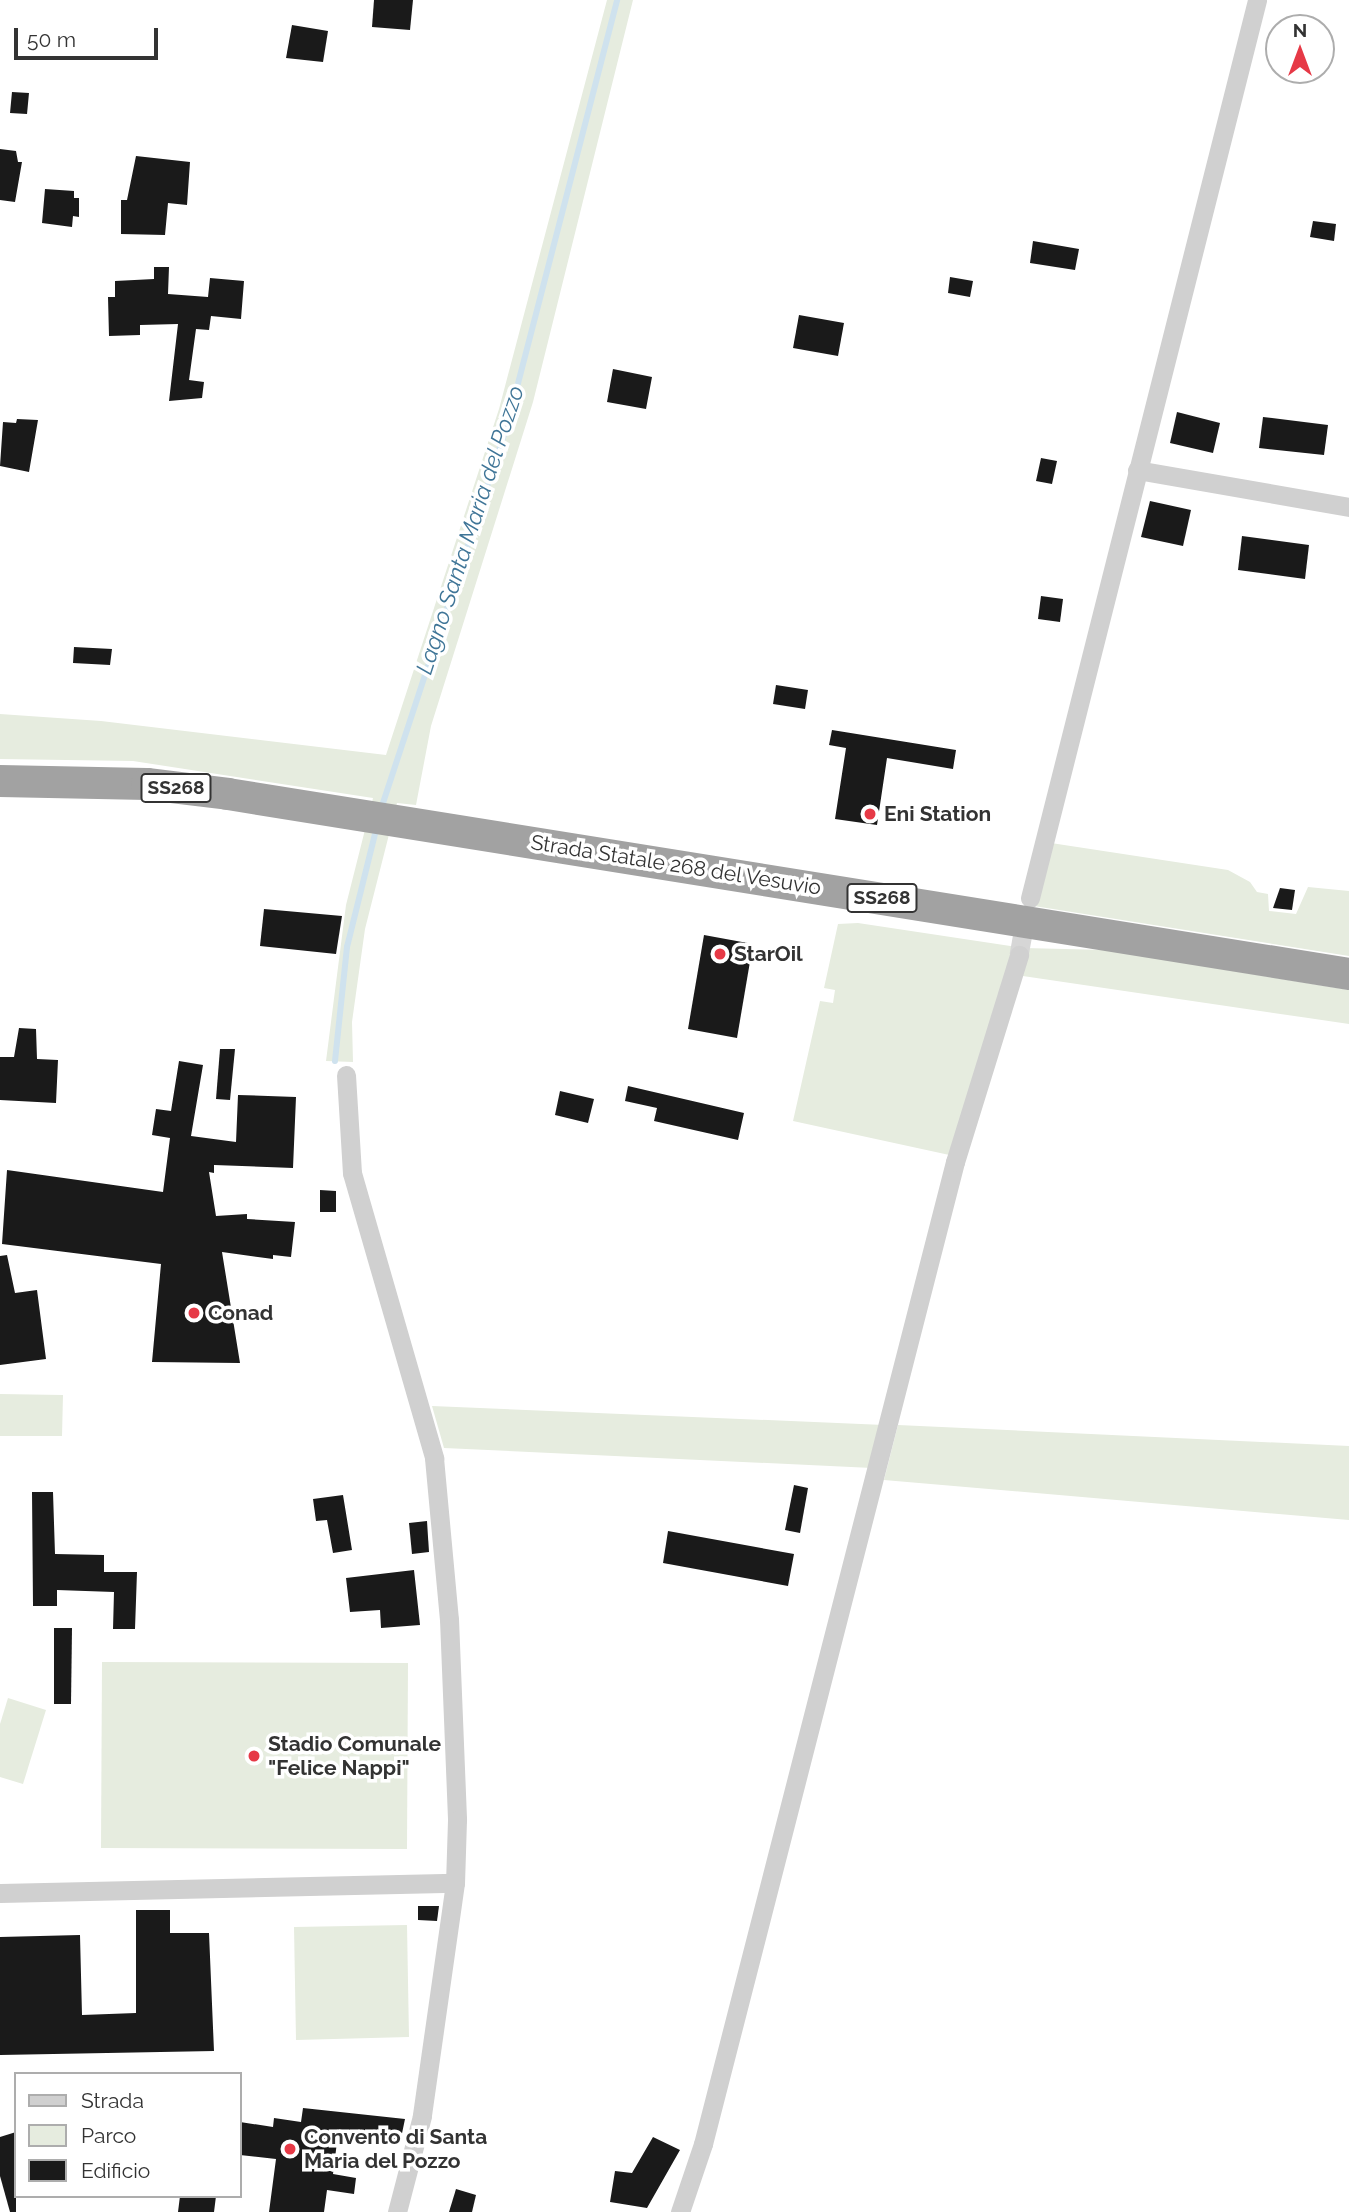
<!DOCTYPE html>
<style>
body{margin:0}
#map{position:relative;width:1349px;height:2212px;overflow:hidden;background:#fff;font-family:Raleway,sans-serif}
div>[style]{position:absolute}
.green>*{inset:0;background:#e6ecdf}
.stream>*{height:6px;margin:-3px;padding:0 3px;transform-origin:3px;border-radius:3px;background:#cfe2ee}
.building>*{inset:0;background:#1a1a1a}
.minor-tunnel>*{height:19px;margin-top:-9.5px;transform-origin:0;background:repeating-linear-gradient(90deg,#d6d6d6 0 19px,transparent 0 29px)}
.minor>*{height:19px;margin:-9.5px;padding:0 9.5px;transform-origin:9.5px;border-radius:9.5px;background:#d0d0d0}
.trunk>*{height:32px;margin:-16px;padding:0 16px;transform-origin:16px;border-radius:16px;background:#a2a2a2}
.dots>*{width:19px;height:19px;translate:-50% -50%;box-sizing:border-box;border:4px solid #fff;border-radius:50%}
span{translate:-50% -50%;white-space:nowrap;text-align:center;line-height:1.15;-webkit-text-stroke:7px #fff;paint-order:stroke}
.shield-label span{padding:2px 5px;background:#fff;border:2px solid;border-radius:5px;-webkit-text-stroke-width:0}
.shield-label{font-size:19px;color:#333;font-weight:700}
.poi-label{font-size:21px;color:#333;font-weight:700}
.left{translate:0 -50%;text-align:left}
.street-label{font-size:21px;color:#333}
.water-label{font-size:23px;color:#3f7597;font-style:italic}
.legend{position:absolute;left:14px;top:2072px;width:228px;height:126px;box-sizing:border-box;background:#fff;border:2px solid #adadad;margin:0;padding:9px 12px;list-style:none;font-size:21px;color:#333}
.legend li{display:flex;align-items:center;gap:14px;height:35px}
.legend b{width:35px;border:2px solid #adadad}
.north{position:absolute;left:1265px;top:14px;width:70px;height:70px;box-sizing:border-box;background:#fff;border:2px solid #adadad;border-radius:50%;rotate:0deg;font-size:19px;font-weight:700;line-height:28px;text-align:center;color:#333}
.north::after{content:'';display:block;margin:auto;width:24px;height:32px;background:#e63946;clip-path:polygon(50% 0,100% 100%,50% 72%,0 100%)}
.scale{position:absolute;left:14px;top:28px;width:144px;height:32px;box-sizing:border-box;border:4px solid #333;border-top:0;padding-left:9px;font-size:21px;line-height:24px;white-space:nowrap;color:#333;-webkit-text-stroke:5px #fff;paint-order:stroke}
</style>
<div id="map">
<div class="green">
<div style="clip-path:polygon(607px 0,633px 0,533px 402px,431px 726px,416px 805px,397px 803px,365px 929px,352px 1022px,353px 1062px,326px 1061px,346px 905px,373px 798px,133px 761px,0 759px,0 714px,101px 721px,386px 755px,499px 409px)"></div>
<div style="clip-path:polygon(1051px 843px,1228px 870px,1250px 882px,1257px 892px,1268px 894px,1269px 911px,1296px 914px,1308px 887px,1349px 891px,1349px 956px,1034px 906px)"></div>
<div style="clip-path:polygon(858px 923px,1017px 947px,954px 1156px,793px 1121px,820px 1001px,833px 1003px,835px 990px,824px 988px,838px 924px)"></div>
<div style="clip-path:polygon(1024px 948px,1106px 950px,1349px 990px,1349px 1024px,1016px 975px)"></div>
<div style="clip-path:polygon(0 1394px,63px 1395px,62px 1436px,0 1436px)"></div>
<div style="clip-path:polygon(432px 1406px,884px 1425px,872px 1468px,444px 1448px)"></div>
<div style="clip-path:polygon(898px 1425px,1349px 1446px,1349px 1520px,884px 1480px)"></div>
<div style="clip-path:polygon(102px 1662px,408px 1663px,407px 1849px,101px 1848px)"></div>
<div style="clip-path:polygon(8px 1698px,46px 1710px,23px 1784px,0 1777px,0 1724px)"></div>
<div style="clip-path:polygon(407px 1925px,409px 2037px,296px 2040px,294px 1927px)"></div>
</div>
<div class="stream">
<div style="left:381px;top:809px;width:403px;rotate:-71.8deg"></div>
<div style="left:507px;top:426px;width:440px;rotate:-75.5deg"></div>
<div style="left:335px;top:1061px;width:115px;rotate:-84deg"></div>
<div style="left:347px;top:947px;width:125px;rotate:-76.1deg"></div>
</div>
<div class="building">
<div style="clip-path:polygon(374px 0,413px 0,410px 30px,372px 27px)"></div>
<div style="clip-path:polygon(292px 25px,328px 31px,323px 62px,286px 58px)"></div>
<div style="clip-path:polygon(12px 92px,29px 93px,27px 114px,10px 113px)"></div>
<div style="clip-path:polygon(0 149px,16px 151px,18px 162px,22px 162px,15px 202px,0 200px)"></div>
<div style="clip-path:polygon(136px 156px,190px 162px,187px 205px,168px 203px,165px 235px,121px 234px,121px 200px,127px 200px)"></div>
<div style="clip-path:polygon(45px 189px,74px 191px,74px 198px,79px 198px,79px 217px,73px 216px,72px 227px,42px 223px)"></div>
<div style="clip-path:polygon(1313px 221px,1336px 224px,1334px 241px,1310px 237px)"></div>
<div style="clip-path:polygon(1033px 241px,1079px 249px,1075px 270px,1030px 263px)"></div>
<div style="clip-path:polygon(154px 267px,169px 267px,168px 294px,208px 297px,210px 278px,244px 281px,241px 319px,211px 316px,209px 330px,196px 329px,189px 380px,204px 382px,202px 398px,169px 401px,178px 324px,140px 325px,140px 335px,109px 336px,108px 297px,115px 297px,115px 281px,154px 279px)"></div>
<div style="clip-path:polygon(950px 277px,973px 281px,970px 297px,948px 293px)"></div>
<div style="clip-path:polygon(799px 315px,844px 323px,838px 356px,793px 348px)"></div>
<div style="clip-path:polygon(613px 369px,652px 377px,646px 409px,607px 402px)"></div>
<div style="clip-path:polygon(1177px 412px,1220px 423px,1213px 453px,1170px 443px)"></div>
<div style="clip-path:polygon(1263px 417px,1328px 425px,1324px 455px,1259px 448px)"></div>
<div style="clip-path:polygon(17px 419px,38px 420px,29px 472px,0 466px,3px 422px,16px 423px)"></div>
<div style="clip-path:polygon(1041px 458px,1057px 461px,1052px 484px,1036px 481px)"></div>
<div style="clip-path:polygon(1150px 501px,1191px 510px,1183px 546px,1141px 537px)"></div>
<div style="clip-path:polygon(1242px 536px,1309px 545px,1305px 579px,1238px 570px)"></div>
<div style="clip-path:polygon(1041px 596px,1063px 599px,1060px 622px,1038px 619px)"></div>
<div style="clip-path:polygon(74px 647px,112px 649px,110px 665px,73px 663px)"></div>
<div style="clip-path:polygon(776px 685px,808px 690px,805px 709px,773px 704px)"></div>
<div style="clip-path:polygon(832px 730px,956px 750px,953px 769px,887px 758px,877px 825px,835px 819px,846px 748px,829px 745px)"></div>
<div style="clip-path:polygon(1280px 888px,1295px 890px,1292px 910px,1273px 908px)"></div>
<div style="clip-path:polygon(264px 909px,342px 916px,336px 954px,260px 946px)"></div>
<div style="clip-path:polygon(704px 935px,753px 944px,737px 1038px,688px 1029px)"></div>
<div style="clip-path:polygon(19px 1028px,36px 1029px,37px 1059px,58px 1060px,56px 1103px,0 1100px,0 1057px,14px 1057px)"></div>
<div style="clip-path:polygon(220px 1049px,235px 1049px,230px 1100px,216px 1099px)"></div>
<div style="clip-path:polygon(179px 1061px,203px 1065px,191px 1136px,236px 1142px,238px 1095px,296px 1097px,293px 1168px,214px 1165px,214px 1173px,209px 1172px,216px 1216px,247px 1214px,247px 1219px,295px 1222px,291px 1257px,273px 1255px,273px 1259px,222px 1252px,240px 1363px,152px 1362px,161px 1264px,2px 1244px,7px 1170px,163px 1192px,170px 1138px,152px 1135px,156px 1109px,171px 1111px)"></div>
<div style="clip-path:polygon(628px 1086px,744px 1113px,738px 1140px,654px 1121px,657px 1108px,625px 1101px)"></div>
<div style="clip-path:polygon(560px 1091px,594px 1099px,588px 1123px,555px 1115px)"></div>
<div style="clip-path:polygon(320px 1190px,336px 1191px,336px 1212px,320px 1212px)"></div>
<div style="clip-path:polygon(7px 1255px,15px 1293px,37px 1290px,46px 1359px,0 1365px,0 1256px)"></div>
<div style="clip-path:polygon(794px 1485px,808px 1488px,800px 1533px,785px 1530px)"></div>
<div style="clip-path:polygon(32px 1492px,53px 1492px,55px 1554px,104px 1555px,104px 1572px,137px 1572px,135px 1629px,113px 1629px,114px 1592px,57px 1590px,57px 1606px,33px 1606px)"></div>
<div style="clip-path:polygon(343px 1495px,352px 1550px,333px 1553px,327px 1520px,316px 1521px,313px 1499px)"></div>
<div style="clip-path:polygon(427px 1521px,429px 1552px,412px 1554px,409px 1523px)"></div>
<div style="clip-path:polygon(668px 1531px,794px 1554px,788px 1586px,663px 1563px)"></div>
<div style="clip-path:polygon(414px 1570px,420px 1625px,381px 1628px,380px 1610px,350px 1612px,346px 1578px)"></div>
<div style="clip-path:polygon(54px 1628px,72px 1628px,71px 1704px,54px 1704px)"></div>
<div style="clip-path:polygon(418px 1906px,439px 1906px,437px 1921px,418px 1920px)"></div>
<div style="clip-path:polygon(136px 1910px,170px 1910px,170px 1933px,209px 1933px,214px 2051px,0 2055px,0 1937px,80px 1935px,82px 2015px,136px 2013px)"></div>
<div style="clip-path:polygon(303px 2108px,405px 2119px,400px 2143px,338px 2134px,333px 2174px,356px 2178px,354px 2194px,327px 2190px,324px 2212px,269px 2212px,276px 2159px,240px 2155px,240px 2122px,273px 2127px,274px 2118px,301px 2122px)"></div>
<div style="clip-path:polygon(16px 2132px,16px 2212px,10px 2212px,0 2176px,0 2137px)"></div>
<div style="clip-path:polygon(653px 2137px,680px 2150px,647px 2208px,610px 2202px,615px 2171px,632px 2173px)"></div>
<div style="clip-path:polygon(456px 2189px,476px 2195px,472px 2212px,449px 2212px)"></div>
<div style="clip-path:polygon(180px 2196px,216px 2196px,214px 2212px,178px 2212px)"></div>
</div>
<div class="minor-tunnel">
<div style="left:1019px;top:955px;width:45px;rotate:-79.7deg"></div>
</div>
<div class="minor">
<div style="left:1137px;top:470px;width:215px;rotate:9.9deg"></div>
<div style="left:1030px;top:898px;width:926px;rotate:-75.81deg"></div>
<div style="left:346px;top:1075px;width:98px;rotate:86.5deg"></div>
<div style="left:352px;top:1173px;width:297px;rotate:73.9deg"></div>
<div style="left:434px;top:1458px;width:162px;rotate:84.7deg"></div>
<div style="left:449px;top:1619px;width:201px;rotate:87.7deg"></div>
<div style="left:457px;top:1820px;width:63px;rotate:91.8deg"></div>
<div style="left:455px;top:1883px;width:235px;rotate:98.1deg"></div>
<div style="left:422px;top:2116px;width:99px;rotate:104.6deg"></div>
<div style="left:0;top:1893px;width:455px;rotate:-1.3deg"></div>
<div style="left:680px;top:2212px;width:72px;rotate:-71.3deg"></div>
<div style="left:703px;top:2144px;width:1014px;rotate:-75.61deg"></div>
<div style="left:955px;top:1162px;width:217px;rotate:-72.8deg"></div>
</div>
<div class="trunk">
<div style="left:0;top:781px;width:147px;rotate:1.2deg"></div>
<div style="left:147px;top:784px;width:82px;rotate:7deg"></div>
<div style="left:228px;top:794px;width:1135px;rotate:9.12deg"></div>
</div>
<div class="dots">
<div style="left:870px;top:814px;background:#e63946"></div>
<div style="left:720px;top:954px;background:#e63946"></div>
<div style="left:194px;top:1313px;background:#e63946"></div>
<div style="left:254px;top:1756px;background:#e63946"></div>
<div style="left:290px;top:2149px;background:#e63946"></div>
</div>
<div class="shield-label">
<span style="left:176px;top:788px">SS268</span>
<span style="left:882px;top:898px">SS268</span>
</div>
<div class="poi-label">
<span class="left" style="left:884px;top:814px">Eni Station</span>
<span class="left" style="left:734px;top:954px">StarOil</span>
<span class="left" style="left:208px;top:1313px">Conad</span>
<span class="left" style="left:268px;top:1756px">Stadio Comunale<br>"Felice Nappi"</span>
<span class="left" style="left:304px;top:2149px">Convento di Santa<br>Maria del Pozzo</span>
</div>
<div class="street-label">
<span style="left:676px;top:865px;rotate:9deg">Strada Statale 268 del Vesuvio</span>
</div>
<div class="water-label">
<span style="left:470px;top:530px;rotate:-72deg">Lagno Santa Maria del Pozzo</span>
</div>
<ul class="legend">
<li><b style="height:9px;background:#d0d0d0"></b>Strada</li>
<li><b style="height:19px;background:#e6ecdf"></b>Parco</li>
<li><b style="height:19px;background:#1a1a1a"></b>Edificio</li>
</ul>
<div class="north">N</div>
<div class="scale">50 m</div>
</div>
